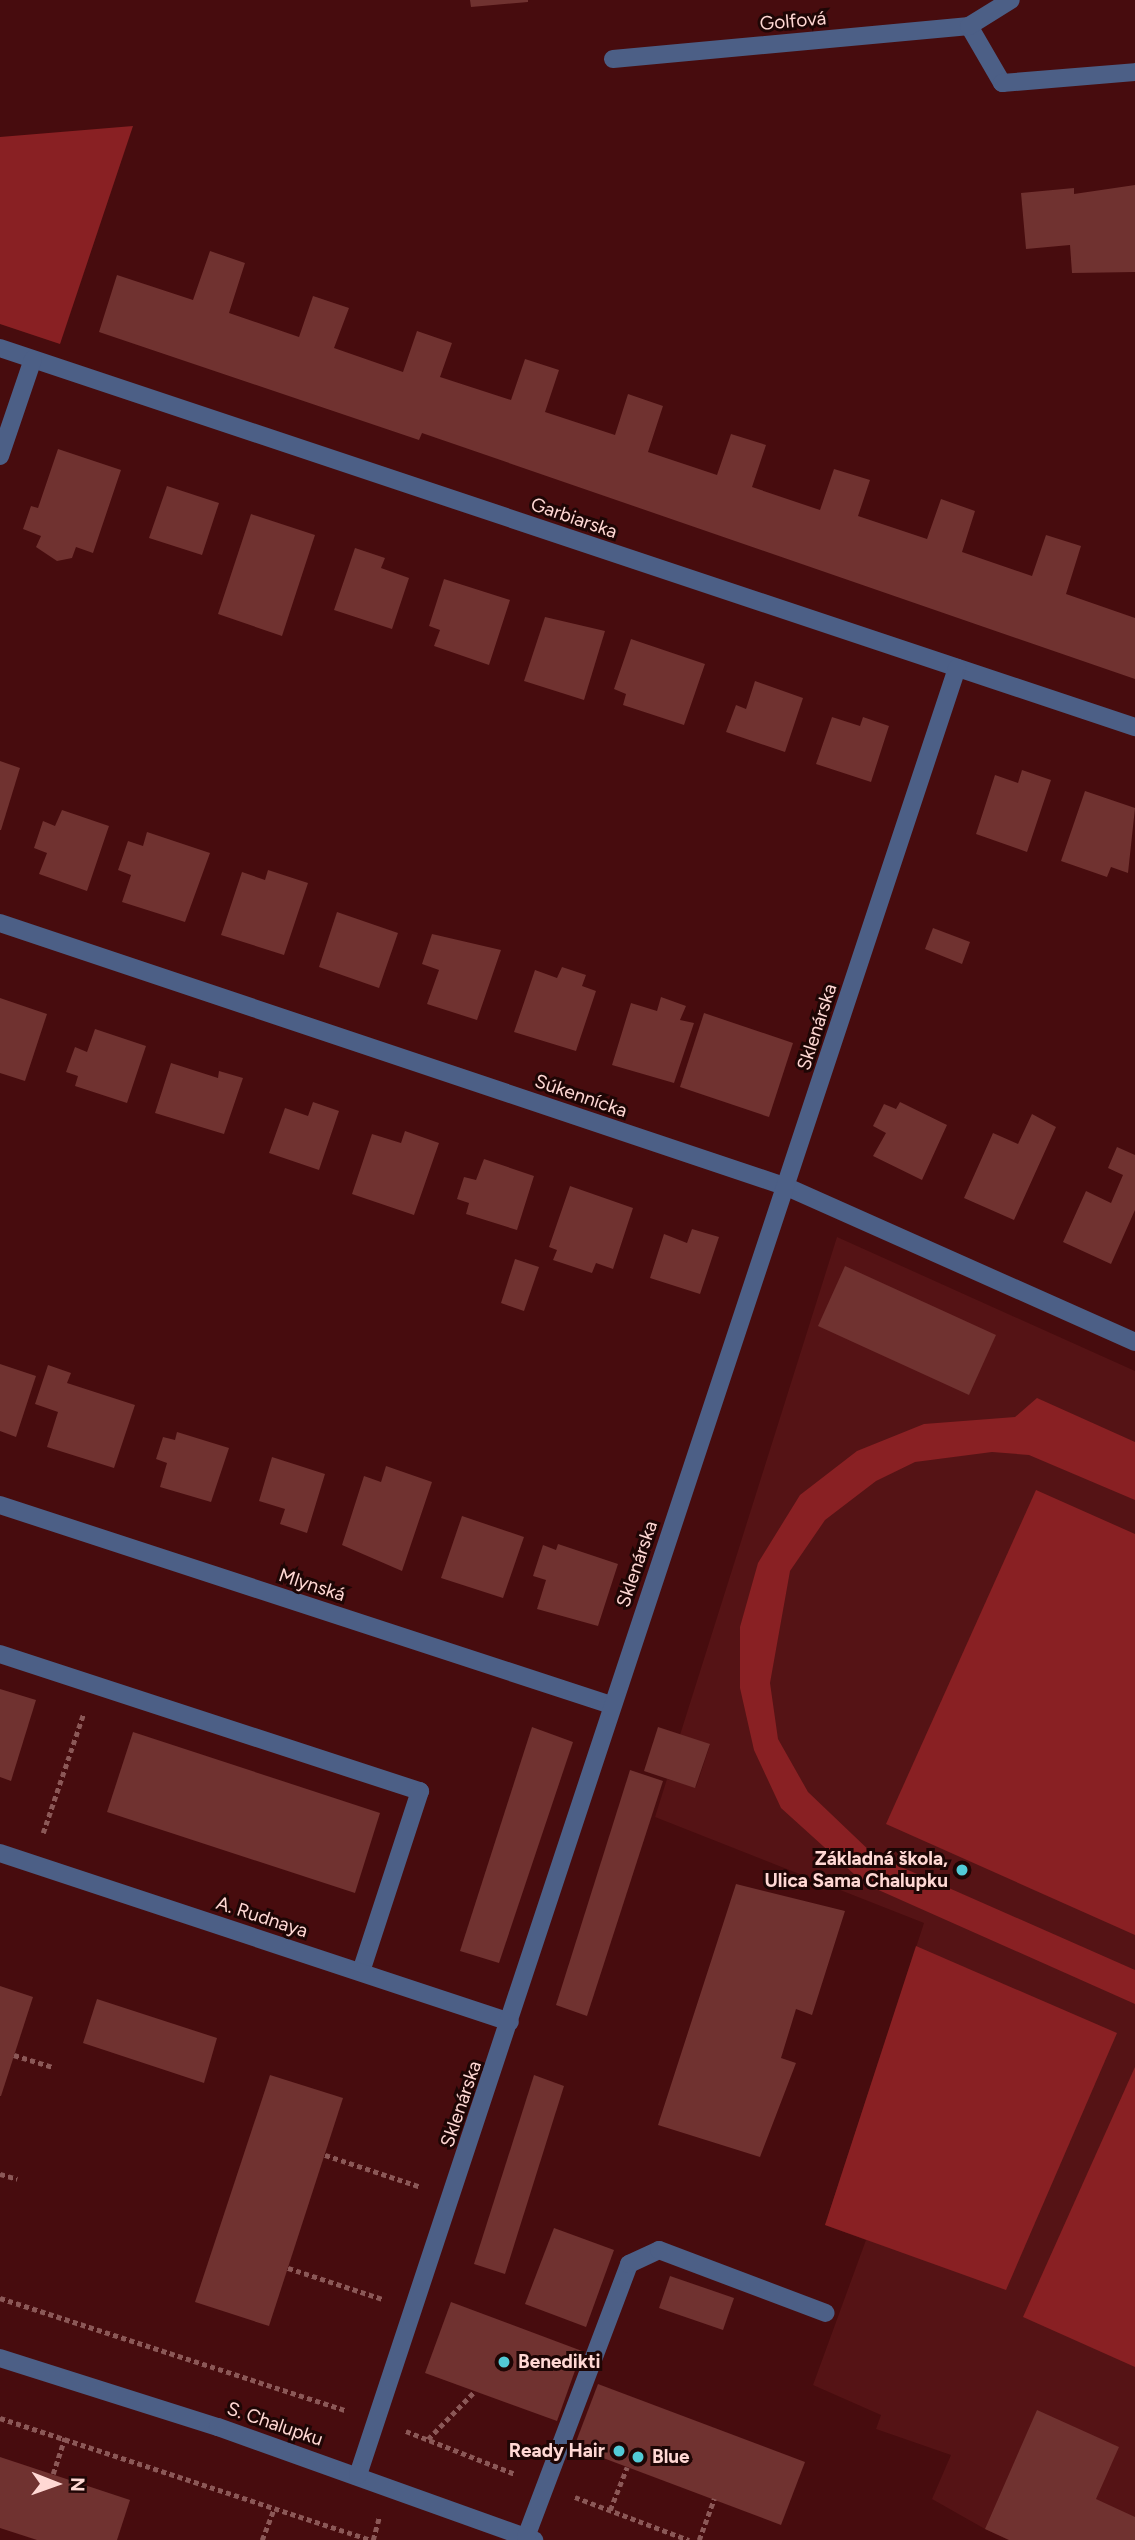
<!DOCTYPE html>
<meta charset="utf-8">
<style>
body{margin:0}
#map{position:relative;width:1135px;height:2540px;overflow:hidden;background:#470c0e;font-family:Figtree,sans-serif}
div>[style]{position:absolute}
.built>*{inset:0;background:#551315}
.green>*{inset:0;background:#892023}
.building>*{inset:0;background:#703230}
.path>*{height:4.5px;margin-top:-2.25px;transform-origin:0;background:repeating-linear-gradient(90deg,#8b5857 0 5px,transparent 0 8.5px)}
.minor>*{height:18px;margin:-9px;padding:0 9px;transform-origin:9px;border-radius:9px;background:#4c5f86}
.dots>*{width:19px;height:19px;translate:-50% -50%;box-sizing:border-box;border:4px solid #1e0605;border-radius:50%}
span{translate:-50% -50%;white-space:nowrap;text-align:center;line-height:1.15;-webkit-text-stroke:6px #1e0605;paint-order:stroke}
.street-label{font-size:19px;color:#ffd8d4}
.poi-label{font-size:19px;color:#ffd8d4;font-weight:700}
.right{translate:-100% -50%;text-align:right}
.left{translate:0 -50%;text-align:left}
.north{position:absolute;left:21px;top:2449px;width:70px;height:70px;-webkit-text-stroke:5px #1e0605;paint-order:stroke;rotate:91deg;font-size:19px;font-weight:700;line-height:28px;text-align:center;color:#ffd8d4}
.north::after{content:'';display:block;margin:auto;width:24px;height:32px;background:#ffd8d4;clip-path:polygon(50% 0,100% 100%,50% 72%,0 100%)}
</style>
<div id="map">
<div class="built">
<div style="clip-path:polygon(837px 1237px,1135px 1371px,1135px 2540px,1009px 2540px,985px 2529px,932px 2499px,951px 2455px,876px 2429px,881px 2415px,813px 2385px,866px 2240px,825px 2225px,924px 1923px,655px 1817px,667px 1779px,696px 1787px,710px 1745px,680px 1735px)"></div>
</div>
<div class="green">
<div style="clip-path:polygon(133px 126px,60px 344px,0 324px,0 137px)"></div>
<div style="clip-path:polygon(1037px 1398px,1135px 1442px,1135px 1500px,1029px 1455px,992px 1452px,915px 1462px,876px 1481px,825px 1520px,790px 1571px,770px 1683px,778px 1739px,808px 1792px,874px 1855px,1135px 1970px,1135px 2004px,865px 1884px,781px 1808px,754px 1750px,740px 1688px,740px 1627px,758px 1563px,800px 1495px,857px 1451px,924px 1424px,1015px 1417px)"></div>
<div style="clip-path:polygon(1036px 1490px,1135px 1534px,1135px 1935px,886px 1824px)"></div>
<div style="clip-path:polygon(916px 1946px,1117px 2033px,1006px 2290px,825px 2225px)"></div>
<div style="clip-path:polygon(1135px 2067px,1135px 2367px,1023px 2317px)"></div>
</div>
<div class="building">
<div style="clip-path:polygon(470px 0,528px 0,528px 2px,471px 7px)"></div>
<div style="clip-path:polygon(1135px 185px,1135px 272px,1072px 273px,1070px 245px,1026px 249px,1021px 193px,1074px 188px,1074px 194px)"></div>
<div style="clip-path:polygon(210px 251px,245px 263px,229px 313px,299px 337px,313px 296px,349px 308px,334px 348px,403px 372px,417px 331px,452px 343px,440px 377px,511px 400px,525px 359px,559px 370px,545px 412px,615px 435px,628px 394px,663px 406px,648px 452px,717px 475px,731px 434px,766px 445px,752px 487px,820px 510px,834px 469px,870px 480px,858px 516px,927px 539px,941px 499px,975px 511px,962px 552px,1032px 576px,1046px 535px,1081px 546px,1066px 594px,1135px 618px,1135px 679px,422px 433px,419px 440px,99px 332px,117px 275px,193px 300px)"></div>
<div style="clip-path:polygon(58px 449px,121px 470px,93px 553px,76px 547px,72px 558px,57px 561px,36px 547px,41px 536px,23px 529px,31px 506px,38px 508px)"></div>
<div style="clip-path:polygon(167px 486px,219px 503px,202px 555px,149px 538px)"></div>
<div style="clip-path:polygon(251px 514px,315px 535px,282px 636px,218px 614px)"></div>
<div style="clip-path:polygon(355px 548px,385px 558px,381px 568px,409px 578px,392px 629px,334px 610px)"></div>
<div style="clip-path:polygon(444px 579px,510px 600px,489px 665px,434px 646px,440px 630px,429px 626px)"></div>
<div style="clip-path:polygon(545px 617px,605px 631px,584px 700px,524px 681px)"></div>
<div style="clip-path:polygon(631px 639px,705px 664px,684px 725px,623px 705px,626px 694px,614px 689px)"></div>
<div style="clip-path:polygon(755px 681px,803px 698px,785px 752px,726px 732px,736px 705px,746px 709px)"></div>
<div style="clip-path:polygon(832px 717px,860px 726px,863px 717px,889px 726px,871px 782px,816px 764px)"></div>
<div style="clip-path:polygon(0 761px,20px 768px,1px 830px,0 830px)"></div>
<div style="clip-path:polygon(1022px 770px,1051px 780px,1027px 852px,976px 834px,995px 775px,1018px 783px)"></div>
<div style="clip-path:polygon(1085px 791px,1135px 808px,1128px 873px,1111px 867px,1107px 877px,1061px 861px)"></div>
<div style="clip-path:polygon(62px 810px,109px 826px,87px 891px,39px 874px,47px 853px,34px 848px,43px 821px,55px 826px)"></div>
<div style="clip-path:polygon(147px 832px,210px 853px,185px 922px,122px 902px,131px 875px,118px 870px,128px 841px,143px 846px)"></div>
<div style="clip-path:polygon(268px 870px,308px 883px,284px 955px,221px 935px,242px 872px,265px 880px)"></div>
<div style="clip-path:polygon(337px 912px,398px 933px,379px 988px,319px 967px)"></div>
<div style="clip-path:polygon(933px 928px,970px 942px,962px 964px,925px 949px)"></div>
<div style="clip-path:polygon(432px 934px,501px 950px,477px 1020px,427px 1004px,439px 970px,422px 964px)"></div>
<div style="clip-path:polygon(562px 967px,586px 975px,582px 986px,596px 991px,576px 1051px,514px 1032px,535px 970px,557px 978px)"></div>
<div style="clip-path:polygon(661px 997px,686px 1006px,680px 1020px,694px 1023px,674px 1083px,612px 1065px,631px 1003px,657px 1011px)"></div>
<div style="clip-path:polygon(0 998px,47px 1014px,25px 1081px,0 1073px)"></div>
<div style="clip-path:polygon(704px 1013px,793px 1043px,769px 1117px,680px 1087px)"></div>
<div style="clip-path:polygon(95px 1029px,146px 1046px,127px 1103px,75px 1086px,78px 1076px,66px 1072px,75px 1047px,87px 1052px)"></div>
<div style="clip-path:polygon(171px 1063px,218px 1078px,219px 1071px,243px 1078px,224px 1134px,155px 1113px)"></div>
<div style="clip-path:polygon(313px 1102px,339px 1111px,319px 1170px,269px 1153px,285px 1108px,308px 1116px)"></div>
<div style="clip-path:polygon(900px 1102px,947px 1125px,922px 1180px,873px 1156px,886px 1133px,873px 1126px,884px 1104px,896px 1109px)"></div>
<div style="clip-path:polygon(1032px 1114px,1056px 1127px,1014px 1220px,964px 1198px,993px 1133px,1018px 1144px)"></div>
<div style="clip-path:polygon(405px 1131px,439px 1143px,414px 1215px,352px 1194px,372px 1134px,401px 1143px)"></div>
<div style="clip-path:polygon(1117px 1147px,1135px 1155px,1135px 1210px,1111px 1264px,1063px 1242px,1086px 1191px,1111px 1203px,1123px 1175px,1108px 1168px)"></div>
<div style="clip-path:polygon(484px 1159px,534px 1176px,517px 1230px,466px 1214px,469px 1203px,457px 1199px,464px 1177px,476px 1180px)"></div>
<div style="clip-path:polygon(570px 1186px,633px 1208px,613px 1269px,596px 1263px,592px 1273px,553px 1260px,557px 1250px,549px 1247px)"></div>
<div style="clip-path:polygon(692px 1229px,719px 1237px,700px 1294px,650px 1278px,664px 1234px,687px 1243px)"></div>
<div style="clip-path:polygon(515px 1259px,539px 1267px,524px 1311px,501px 1303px)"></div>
<div style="clip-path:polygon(845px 1266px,996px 1335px,969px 1395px,818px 1326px)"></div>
<div style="clip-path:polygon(0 1364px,36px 1376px,16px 1437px,0 1431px)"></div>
<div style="clip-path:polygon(48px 1365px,71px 1373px,67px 1383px,135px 1405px,114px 1468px,47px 1447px,58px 1412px,35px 1404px)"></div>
<div style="clip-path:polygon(177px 1432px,229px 1448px,211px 1502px,160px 1487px,167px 1463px,156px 1459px,163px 1437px,175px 1440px)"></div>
<div style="clip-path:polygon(272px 1457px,325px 1474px,307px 1533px,280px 1524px,285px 1509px,259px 1501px)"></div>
<div style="clip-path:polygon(386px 1466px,432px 1482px,402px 1571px,342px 1545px,364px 1476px,381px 1482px)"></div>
<div style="clip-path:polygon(462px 1516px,524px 1537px,503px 1598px,441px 1578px)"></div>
<div style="clip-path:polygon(558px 1544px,618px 1564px,598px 1626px,537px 1609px,546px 1580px,533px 1576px,543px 1545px,556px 1550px)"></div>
<div style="clip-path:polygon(0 1689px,36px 1700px,11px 1781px,0 1777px)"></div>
<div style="clip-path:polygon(532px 1727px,573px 1742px,499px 1963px,460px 1951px)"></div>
<div style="clip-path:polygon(658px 1727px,710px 1744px,695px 1788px,644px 1771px)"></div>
<div style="clip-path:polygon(133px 1732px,380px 1813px,355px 1893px,107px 1812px)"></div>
<div style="clip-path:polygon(630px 1770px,663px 1781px,587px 2016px,556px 2005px)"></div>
<div style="clip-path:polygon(736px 1884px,845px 1911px,812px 2015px,796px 2009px,781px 2058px,796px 2063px,760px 2157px,658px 2125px)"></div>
<div style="clip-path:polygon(0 1986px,33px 1997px,1px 2096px,0 2096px)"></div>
<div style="clip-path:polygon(97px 1999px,217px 2038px,204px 2083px,83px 2043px)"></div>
<div style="clip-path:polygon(270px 2075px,343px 2098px,269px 2326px,195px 2302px)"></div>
<div style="clip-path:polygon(534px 2075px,564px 2086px,505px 2274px,474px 2264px)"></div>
<div style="clip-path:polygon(554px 2228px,614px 2250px,586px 2327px,525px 2304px)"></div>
<div style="clip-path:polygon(670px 2276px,734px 2298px,723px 2330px,659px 2308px)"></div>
<div style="clip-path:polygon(451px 2302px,582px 2351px,557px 2421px,425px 2373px)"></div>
<div style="clip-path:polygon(598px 2384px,805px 2462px,781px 2525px,574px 2447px)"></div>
<div style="clip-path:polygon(1037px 2410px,1119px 2447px,1096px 2499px,1135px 2517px,1135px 2540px,1009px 2540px,985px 2529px)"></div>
<div style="clip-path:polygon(0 2457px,130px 2500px,117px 2540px,37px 2540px,0 2528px)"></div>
</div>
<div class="path">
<div style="left:43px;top:1833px;width:125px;rotate:-71.3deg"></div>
<div style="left:14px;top:2055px;width:41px;rotate:17.1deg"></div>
<div style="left:325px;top:2155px;width:101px;rotate:18.4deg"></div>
<div style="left:0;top:2174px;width:18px;rotate:16deg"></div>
<div style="left:288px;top:2268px;width:100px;rotate:18.1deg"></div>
<div style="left:0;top:2298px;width:363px;rotate:18deg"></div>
<div style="left:0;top:2418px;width:391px;rotate:18.2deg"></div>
<div style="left:406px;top:2431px;width:117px;rotate:21.5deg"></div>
<div style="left:428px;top:2439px;width:67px;rotate:-45.6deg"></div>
<div style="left:53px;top:2474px;width:38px;rotate:-72deg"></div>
<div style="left:575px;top:2497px;width:122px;rotate:20.7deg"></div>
<div style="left:610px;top:2510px;width:46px;rotate:-68.4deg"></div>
<div style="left:262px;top:2540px;width:34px;rotate:-69deg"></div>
<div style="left:373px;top:2540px;width:24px;rotate:-75deg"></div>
<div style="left:699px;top:2540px;width:44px;rotate:-69.9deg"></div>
</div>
<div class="minor">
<div style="left:969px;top:26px;width:66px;rotate:59.9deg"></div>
<div style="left:1002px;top:83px;width:133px;rotate:-4.7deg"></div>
<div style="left:613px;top:59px;width:358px;rotate:-5.3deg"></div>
<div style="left:969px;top:26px;width:49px;rotate:-31.8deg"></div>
<div style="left:0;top:348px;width:1197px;rotate:18.47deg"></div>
<div style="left:0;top:456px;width:102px;rotate:-71.2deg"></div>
<div style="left:0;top:923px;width:830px;rotate:18.54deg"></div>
<div style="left:787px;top:1187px;width:381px;rotate:24deg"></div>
<div style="left:0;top:1505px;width:643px;rotate:18.12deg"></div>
<div style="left:0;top:1654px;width:442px;rotate:18.1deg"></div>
<div style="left:420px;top:1791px;width:190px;rotate:108.1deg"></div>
<div style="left:0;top:1853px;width:537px;rotate:18.33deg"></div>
<div style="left:0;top:2358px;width:229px;rotate:17.6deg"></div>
<div style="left:218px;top:2427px;width:336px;rotate:19.7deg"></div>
<div style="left:358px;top:2475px;width:1904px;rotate:-71.66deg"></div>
<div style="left:526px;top:2537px;width:292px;rotate:-69.3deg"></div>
<div style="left:629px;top:2264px;width:33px;rotate:-25deg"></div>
<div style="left:659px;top:2250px;width:178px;rotate:20.7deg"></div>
</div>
<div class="dots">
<div style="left:962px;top:1870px;background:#52cbd7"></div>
<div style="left:504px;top:2362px;background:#52cbd7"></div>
<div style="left:619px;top:2451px;background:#52cbd7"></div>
<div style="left:638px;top:2457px;background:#52cbd7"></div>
</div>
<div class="street-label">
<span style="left:793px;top:21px;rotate:-5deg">Golfová</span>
<span style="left:574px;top:518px;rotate:19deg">Garbiarska</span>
<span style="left:817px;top:1027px;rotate:-72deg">Sklenárska</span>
<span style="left:581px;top:1096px;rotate:19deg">Súkennícka</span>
<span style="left:637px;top:1564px;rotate:-71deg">Sklenárska</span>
<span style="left:312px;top:1585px;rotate:18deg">Mlynská</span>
<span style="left:262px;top:1917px;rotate:18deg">A. Rudnaya</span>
<span style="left:461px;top:2104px;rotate:-71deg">Sklenárska</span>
<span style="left:275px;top:2424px;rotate:19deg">S. Chalupku</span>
</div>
<div class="poi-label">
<span class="right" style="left:948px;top:1870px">Základná škola,<br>Ulica Sama Chalupku</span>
<span class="left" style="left:518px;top:2362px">Benedikti</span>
<span class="right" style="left:605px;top:2451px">Ready Hair</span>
<span class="left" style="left:652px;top:2457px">Blue</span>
</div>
<div class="north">N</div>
</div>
